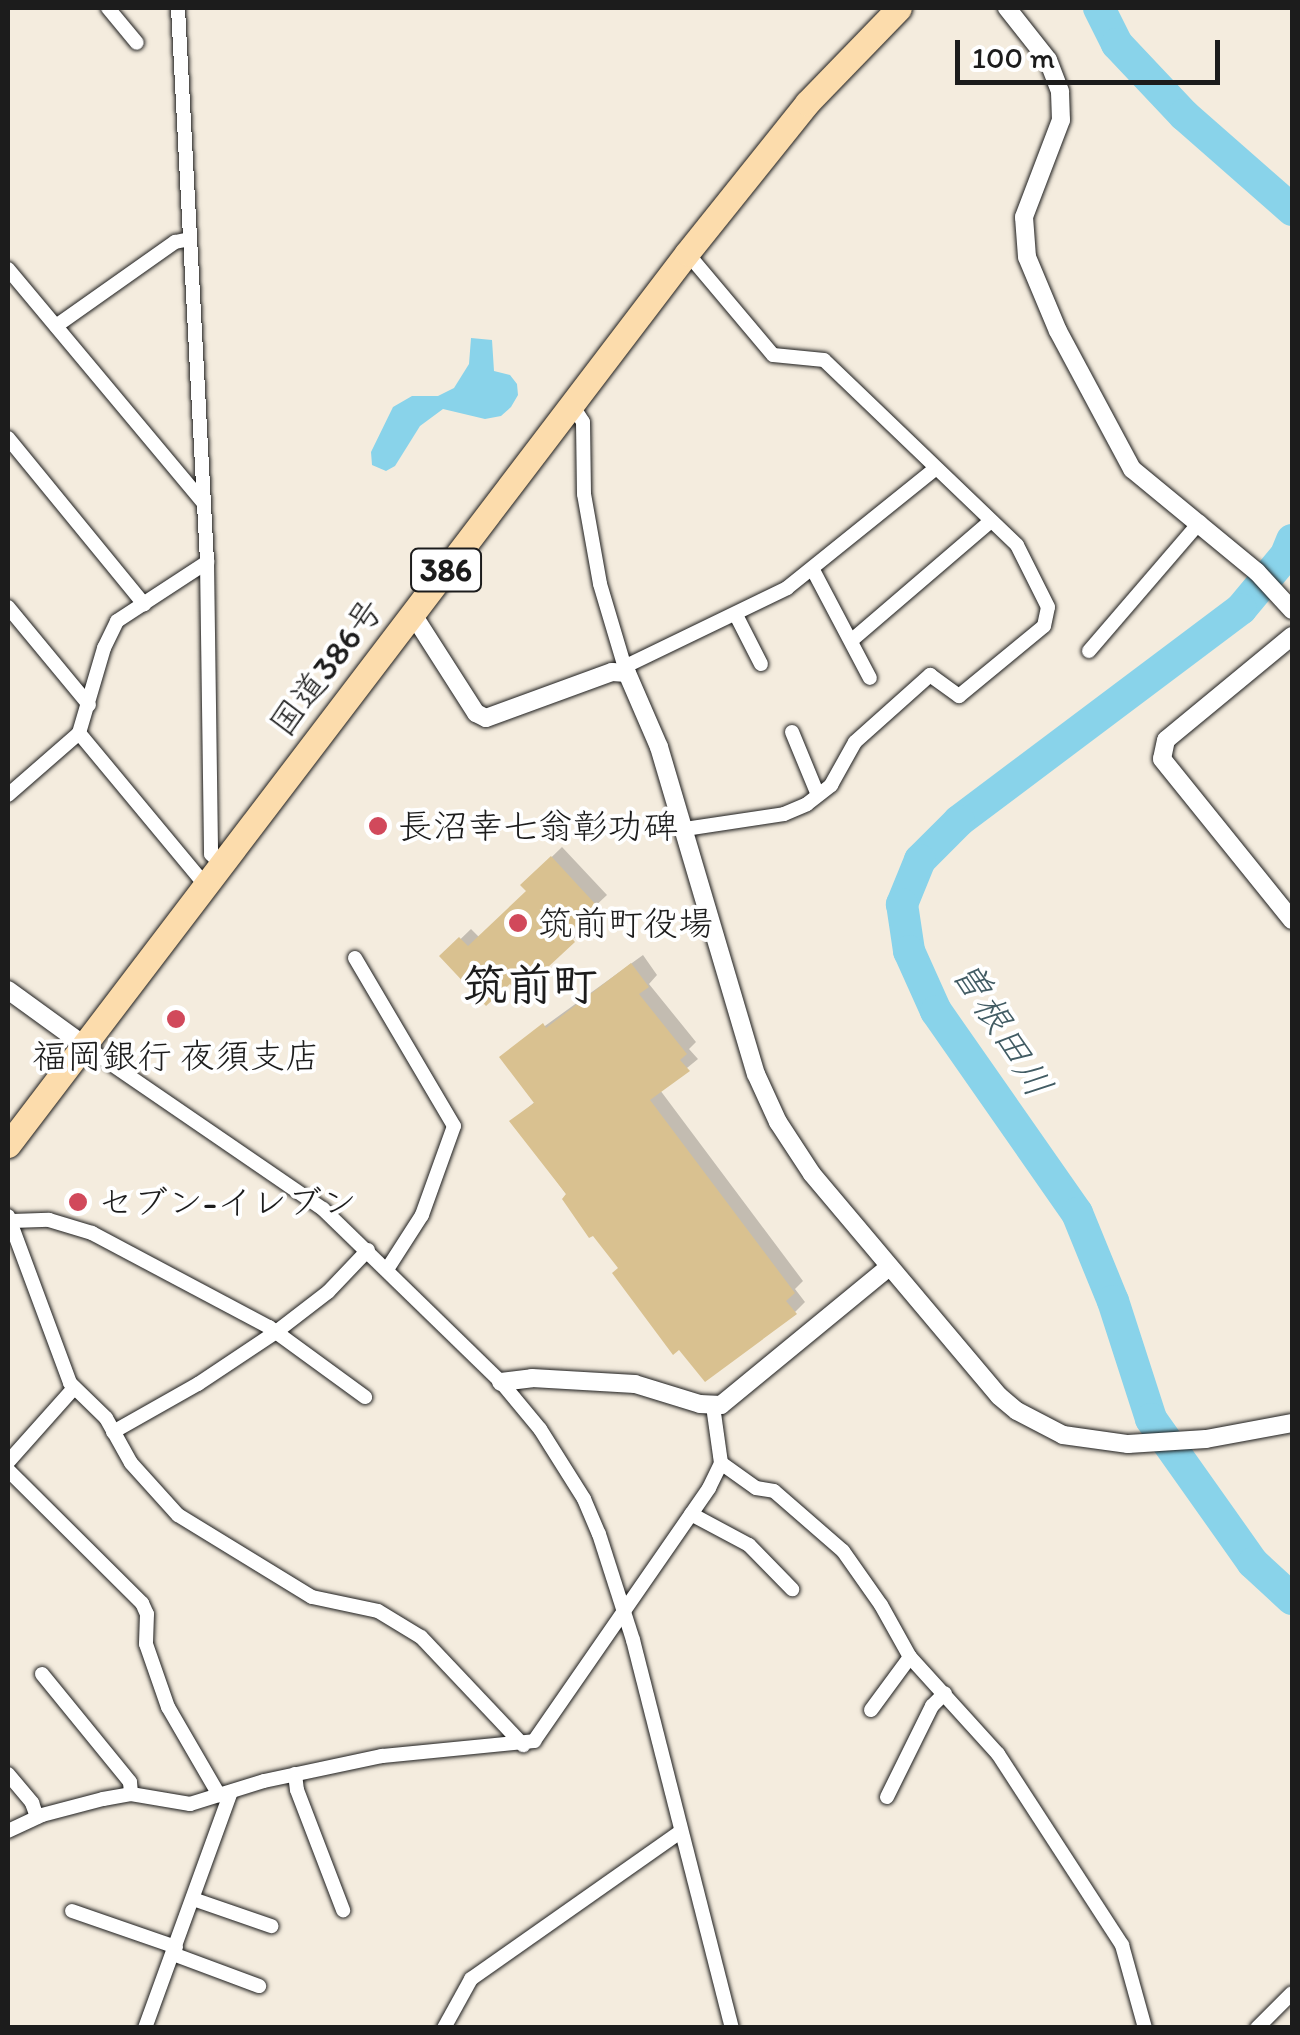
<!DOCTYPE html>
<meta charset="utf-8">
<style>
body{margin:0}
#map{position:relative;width:1300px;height:2035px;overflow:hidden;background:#f4ecde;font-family:Itim,"Klee One",sans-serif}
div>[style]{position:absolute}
.water>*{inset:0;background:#89d3ea}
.shadow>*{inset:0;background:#0003}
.river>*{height:32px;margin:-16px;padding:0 16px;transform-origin:16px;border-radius:16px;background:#89d3ea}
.building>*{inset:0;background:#d9c190}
.roads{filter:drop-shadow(0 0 2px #1c1c1c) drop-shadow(0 0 2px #1c1c1c)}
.minor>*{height:14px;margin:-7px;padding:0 7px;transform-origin:7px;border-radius:7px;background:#fff}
.tertiary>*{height:18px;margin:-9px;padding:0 9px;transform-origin:9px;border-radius:9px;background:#fff}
.trunk>*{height:25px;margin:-12.5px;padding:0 12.5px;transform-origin:12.5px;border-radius:12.5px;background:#fcdcac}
.dots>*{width:28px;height:28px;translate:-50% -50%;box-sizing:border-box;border:5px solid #fff;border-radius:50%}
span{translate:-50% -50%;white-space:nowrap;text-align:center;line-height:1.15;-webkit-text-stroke:8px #fff;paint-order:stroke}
.shield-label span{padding:2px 8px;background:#fff;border:2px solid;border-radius:8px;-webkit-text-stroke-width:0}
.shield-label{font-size:32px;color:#1c1c1c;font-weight:700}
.street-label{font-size:35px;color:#1c1c1c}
.poi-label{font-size:35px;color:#1c1c1c}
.left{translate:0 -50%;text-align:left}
.water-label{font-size:38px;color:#425c64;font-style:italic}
.district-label{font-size:45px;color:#1c1c1c;font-weight:700}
.frame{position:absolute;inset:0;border:10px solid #1c1c1c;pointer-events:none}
.scale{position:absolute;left:955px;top:40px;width:265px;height:45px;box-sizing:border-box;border:5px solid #1c1c1c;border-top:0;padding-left:12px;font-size:30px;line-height:35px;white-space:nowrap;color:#1c1c1c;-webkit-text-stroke:8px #fff;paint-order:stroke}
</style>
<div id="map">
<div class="water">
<div style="clip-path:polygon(471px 338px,492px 340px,494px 371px,510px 375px,517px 384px,518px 395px,511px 407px,501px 416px,485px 419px,443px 409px,420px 426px,395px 466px,386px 471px,372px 465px,371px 452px,393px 407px,412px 396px,438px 396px,454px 388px,469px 364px)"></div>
</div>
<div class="shadow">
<div style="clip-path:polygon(562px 847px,607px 895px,577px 923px,583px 930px,519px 991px,510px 980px,443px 956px,471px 929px,480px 938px,529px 891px,523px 885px)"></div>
<div style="clip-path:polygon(643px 955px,657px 975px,649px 984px,696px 1042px,689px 1049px,698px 1059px,660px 1090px,803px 1281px,795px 1289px,805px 1302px,795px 1312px,621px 1268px,512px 1121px,536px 1101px,502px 1057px)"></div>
</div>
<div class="river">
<div style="left:1099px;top:8px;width:40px;rotate:63.4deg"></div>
<div style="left:1117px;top:44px;width:98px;rotate:46.7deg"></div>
<div style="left:1184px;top:115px;width:144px;rotate:41.3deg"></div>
<div style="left:1292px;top:540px;width:16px;rotate:112deg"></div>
<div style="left:1286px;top:555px;width:70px;rotate:129.8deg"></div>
<div style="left:1241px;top:609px;width:353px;rotate:143.1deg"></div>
<div style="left:959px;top:821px;width:55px;rotate:135deg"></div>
<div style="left:920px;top:860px;width:48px;rotate:112.2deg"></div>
<div style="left:902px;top:904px;width:48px;rotate:81.5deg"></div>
<div style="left:909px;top:951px;width:66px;rotate:65.8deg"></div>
<div style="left:936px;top:1011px;width:246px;rotate:55.1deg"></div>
<div style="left:1077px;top:1213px;width:95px;rotate:67.8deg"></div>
<div style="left:1113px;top:1301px;width:124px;rotate:72.1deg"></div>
<div style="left:1151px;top:1419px;width:176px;rotate:54.7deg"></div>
<div style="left:1253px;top:1563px;width:53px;rotate:42.7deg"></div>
</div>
<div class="building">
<div style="clip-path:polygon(551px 856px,598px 907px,569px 935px,575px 942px,519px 994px,510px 984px,486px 1006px,439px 956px,459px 937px,468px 946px,526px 891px,520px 885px)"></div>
<div style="clip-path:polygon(631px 963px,649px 987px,639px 994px,687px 1054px,680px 1060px,690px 1071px,650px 1100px,795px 1293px,786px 1301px,797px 1314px,705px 1382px,679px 1350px,673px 1355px,612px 1273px,618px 1268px,593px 1236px,589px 1238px,562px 1199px,566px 1194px,509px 1121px,534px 1103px,499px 1057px,543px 1023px,546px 1028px)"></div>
</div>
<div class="roads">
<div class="minor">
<div style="left:108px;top:8px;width:45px;rotate:50.4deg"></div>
<div style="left:178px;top:8px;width:555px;rotate:87deg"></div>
<div style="left:207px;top:562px;width:292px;rotate:89.2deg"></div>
<div style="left:211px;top:854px;width:13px;rotate:45deg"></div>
<div style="left:8px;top:269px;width:304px;rotate:50.1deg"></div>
<div style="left:56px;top:326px;width:146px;rotate:-35.2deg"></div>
<div style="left:175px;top:242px;width:15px;rotate:-11deg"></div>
<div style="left:572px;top:405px;width:20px;rotate:57deg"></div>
<div style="left:583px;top:422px;width:72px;rotate:89.2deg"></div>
<div style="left:584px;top:494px;width:91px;rotate:79.9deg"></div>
<div style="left:600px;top:584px;width:91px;rotate:73.4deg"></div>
<div style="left:8px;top:438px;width:215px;rotate:50.7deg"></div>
<div style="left:813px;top:570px;width:122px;rotate:62.2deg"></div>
<div style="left:8px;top:607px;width:127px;rotate:50.4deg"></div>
<div style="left:736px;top:615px;width:55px;rotate:63deg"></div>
<div style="left:852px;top:640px;width:183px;rotate:-40.6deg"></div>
<div style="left:1089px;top:651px;width:170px;rotate:-49.3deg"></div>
<div style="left:626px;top:666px;width:179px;rotate:-25.8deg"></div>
<div style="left:787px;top:588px;width:189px;rotate:-38.8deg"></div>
<div style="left:792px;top:732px;width:68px;rotate:67.6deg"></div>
<div style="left:79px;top:733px;width:197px;rotate:50.3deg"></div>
<div style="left:8px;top:795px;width:94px;rotate:-41.1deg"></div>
<div style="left:79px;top:733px;width:89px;rotate:-73.6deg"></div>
<div style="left:104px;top:648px;width:30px;rotate:-64deg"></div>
<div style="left:117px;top:621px;width:108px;rotate:-33.2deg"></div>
<div style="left:685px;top:829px;width:100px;rotate:-8.6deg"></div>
<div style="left:784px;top:814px;width:25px;rotate:-23deg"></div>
<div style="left:807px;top:804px;width:31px;rotate:-38deg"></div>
<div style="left:831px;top:785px;width:49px;rotate:-60.8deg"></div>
<div style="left:855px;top:742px;width:101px;rotate:-41.8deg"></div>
<div style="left:930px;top:675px;width:36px;rotate:36deg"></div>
<div style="left:959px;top:696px;width:110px;rotate:-39.5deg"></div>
<div style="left:1044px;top:626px;width:19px;rotate:-78deg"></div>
<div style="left:1048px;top:607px;width:69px;rotate:-116.6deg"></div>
<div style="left:1017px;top:545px;width:267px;rotate:-136.2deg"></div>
<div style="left:824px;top:360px;width:51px;rotate:-174.4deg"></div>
<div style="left:773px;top:355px;width:133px;rotate:-130.1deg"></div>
<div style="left:355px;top:958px;width:195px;rotate:59.5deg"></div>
<div style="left:454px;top:1126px;width:95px;rotate:109.8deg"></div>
<div style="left:422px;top:1215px;width:63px;rotate:122.7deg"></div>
<div style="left:85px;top:1046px;width:288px;rotate:34.4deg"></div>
<div style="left:323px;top:1209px;width:248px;rotate:44.2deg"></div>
<div style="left:501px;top:1382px;width:61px;rotate:50.3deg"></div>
<div style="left:540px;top:1429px;width:83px;rotate:57.8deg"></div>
<div style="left:584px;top:1499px;width:38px;rotate:67deg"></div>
<div style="left:599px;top:1534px;width:111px;rotate:72.2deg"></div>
<div style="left:633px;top:1640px;width:400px;rotate:75.7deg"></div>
<div style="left:8px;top:1216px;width:178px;rotate:69.6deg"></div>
<div style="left:70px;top:1383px;width:50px;rotate:44.2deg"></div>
<div style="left:106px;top:1418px;width:51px;rotate:60.9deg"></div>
<div style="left:131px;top:1463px;width:70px;rotate:47.9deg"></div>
<div style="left:178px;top:1515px;width:157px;rotate:31.5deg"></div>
<div style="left:312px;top:1597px;width:67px;rotate:12deg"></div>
<div style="left:378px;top:1611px;width:50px;rotate:31.2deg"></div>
<div style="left:421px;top:1637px;width:149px;rotate:46.6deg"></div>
<div style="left:12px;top:1221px;width:37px;rotate:-2deg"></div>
<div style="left:49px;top:1220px;width:45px;rotate:16.8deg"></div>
<div style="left:92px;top:1233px;width:200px;rotate:28deg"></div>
<div style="left:269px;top:1327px;width:119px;rotate:36.1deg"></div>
<div style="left:713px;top:1406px;width:58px;rotate:82deg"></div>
<div style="left:721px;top:1463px;width:43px;rotate:35.5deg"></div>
<div style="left:756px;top:1488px;width:18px;rotate:9deg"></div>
<div style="left:774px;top:1491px;width:91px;rotate:41deg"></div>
<div style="left:843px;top:1551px;width:66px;rotate:54.9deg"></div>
<div style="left:881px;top:1605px;width:60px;rotate:60.9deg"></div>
<div style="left:910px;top:1657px;width:131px;rotate:47.8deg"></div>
<div style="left:998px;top:1754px;width:228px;rotate:57deg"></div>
<div style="left:1122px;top:1945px;width:86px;rotate:74.5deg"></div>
<div style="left:113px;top:1432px;width:98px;rotate:-29.5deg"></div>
<div style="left:198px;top:1384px;width:94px;rotate:-33.7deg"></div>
<div style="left:276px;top:1332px;width:66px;rotate:-37.6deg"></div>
<div style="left:328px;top:1292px;width:58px;rotate:-46.4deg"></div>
<div style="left:8px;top:1462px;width:99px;rotate:-48.3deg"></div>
<div style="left:8px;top:1470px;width:189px;rotate:44.8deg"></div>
<div style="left:142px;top:1603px;width:12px;rotate:66deg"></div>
<div style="left:147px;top:1614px;width:30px;rotate:92deg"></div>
<div style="left:146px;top:1644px;width:67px;rotate:70.8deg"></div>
<div style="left:168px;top:1707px;width:102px;rotate:59.9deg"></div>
<div style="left:691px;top:1514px;width:66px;rotate:28.1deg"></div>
<div style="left:749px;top:1545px;width:62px;rotate:45.7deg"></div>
<div style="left:42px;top:1674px;width:139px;rotate:50.8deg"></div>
<div style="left:130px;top:1782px;width:12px;rotate:85deg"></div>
<div style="left:871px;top:1710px;width:66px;rotate:-53.7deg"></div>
<div style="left:8px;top:1774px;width:38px;rotate:50deg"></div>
<div style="left:32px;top:1803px;width:15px;rotate:70deg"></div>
<div style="left:295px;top:1774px;width:16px;rotate:83deg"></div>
<div style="left:297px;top:1790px;width:129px;rotate:69deg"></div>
<div style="left:887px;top:1797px;width:102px;rotate:-63.7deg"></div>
<div style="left:932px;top:1706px;width:18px;rotate:-45deg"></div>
<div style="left:8px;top:1831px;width:38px;rotate:-25deg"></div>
<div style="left:42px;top:1815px;width:63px;rotate:-14.7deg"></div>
<div style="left:103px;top:1799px;width:28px;rotate:-10deg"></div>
<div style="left:131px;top:1794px;width:60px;rotate:9.6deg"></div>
<div style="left:190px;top:1804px;width:77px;rotate:-17.3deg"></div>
<div style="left:264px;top:1781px;width:121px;rotate:-12deg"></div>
<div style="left:382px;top:1756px;width:153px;rotate:-5.6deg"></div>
<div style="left:534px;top:1741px;width:308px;rotate:-55.3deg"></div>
<div style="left:709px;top:1488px;width:28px;rotate:-64deg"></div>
<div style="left:193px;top:1899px;width:83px;rotate:19.1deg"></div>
<div style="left:72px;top:1911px;width:110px;rotate:19.1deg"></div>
<div style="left:173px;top:1954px;width:92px;rotate:20.4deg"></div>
<div style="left:145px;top:2028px;width:251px;rotate:-70deg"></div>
<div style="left:444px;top:2028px;width:56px;rotate:-61.1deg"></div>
<div style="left:471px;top:1979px;width:256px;rotate:-35.1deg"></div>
<div style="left:1257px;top:2028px;width:49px;rotate:-45deg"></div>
</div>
<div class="tertiary">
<div style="left:1007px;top:8px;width:66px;rotate:51.7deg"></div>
<div style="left:1048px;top:60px;width:34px;rotate:69deg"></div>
<div style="left:1060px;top:92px;width:28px;rotate:88deg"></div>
<div style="left:1061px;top:120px;width:104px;rotate:110.9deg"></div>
<div style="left:1024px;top:217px;width:40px;rotate:85.7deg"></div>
<div style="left:1027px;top:257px;width:80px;rotate:67.3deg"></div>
<div style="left:1058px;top:331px;width:157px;rotate:61.8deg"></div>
<div style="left:1132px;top:469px;width:162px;rotate:39.5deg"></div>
<div style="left:1257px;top:572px;width:52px;rotate:47.4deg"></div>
<div style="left:412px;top:613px;width:119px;rotate:57.4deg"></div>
<div style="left:476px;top:713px;width:11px;rotate:27deg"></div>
<div style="left:486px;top:718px;width:134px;rotate:-20.1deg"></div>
<div style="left:612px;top:672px;width:15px;rotate:4deg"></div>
<div style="left:627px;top:673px;width:81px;rotate:66.6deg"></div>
<div style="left:659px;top:747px;width:341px;rotate:73.5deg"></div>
<div style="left:756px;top:1074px;width:53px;rotate:65.4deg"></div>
<div style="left:778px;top:1122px;width:62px;rotate:56.8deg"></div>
<div style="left:812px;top:1174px;width:290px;rotate:49.9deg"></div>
<div style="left:999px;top:1396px;width:23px;rotate:40deg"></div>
<div style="left:1017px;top:1411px;width:52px;rotate:27.6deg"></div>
<div style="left:1063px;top:1435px;width:66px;rotate:7.9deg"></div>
<div style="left:1128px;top:1444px;width:78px;rotate:-3.7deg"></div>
<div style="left:1206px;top:1439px;width:87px;rotate:-10.5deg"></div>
<div style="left:1292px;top:636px;width:163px;rotate:140.5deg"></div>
<div style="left:1166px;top:740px;width:19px;rotate:102deg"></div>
<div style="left:1162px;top:759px;width:207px;rotate:51.1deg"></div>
<div style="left:8px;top:990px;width:95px;rotate:36deg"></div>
<div style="left:501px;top:1382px;width:31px;rotate:-7deg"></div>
<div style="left:532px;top:1378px;width:103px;rotate:3.3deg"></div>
<div style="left:635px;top:1384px;width:68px;rotate:17.1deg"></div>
<div style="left:700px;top:1404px;width:21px;rotate:3deg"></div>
<div style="left:721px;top:1405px;width:217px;rotate:-39.4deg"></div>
</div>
<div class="trunk">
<div style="left:8px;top:1145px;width:1121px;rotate:-52.72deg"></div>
<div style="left:687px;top:253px;width:192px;rotate:-51.3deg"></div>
<div style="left:807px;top:103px;width:132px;rotate:-45.9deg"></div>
</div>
</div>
<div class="dots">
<div style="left:378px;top:826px;background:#d1495b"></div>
<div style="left:518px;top:923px;background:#d1495b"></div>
<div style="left:176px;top:1019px;background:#d1495b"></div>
<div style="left:78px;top:1202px;background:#d1495b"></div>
</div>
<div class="shield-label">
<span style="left:446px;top:570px">386</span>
</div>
<div class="street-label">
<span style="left:326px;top:667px;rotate:-53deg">国道386号</span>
</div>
<div class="poi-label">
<span class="left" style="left:398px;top:826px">長沼幸七翁彰功碑</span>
<span class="left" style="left:538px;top:923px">筑前町役場</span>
<span style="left:176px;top:1056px">福岡銀行 夜須支店</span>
<span class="left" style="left:98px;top:1202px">セブン-イレブン</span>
</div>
<div class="water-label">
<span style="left:1002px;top:1029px;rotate:58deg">曽根田川</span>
</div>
<div class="district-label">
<span style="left:530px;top:985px">筑前町</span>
</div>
<div class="frame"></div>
<div class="scale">100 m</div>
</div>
